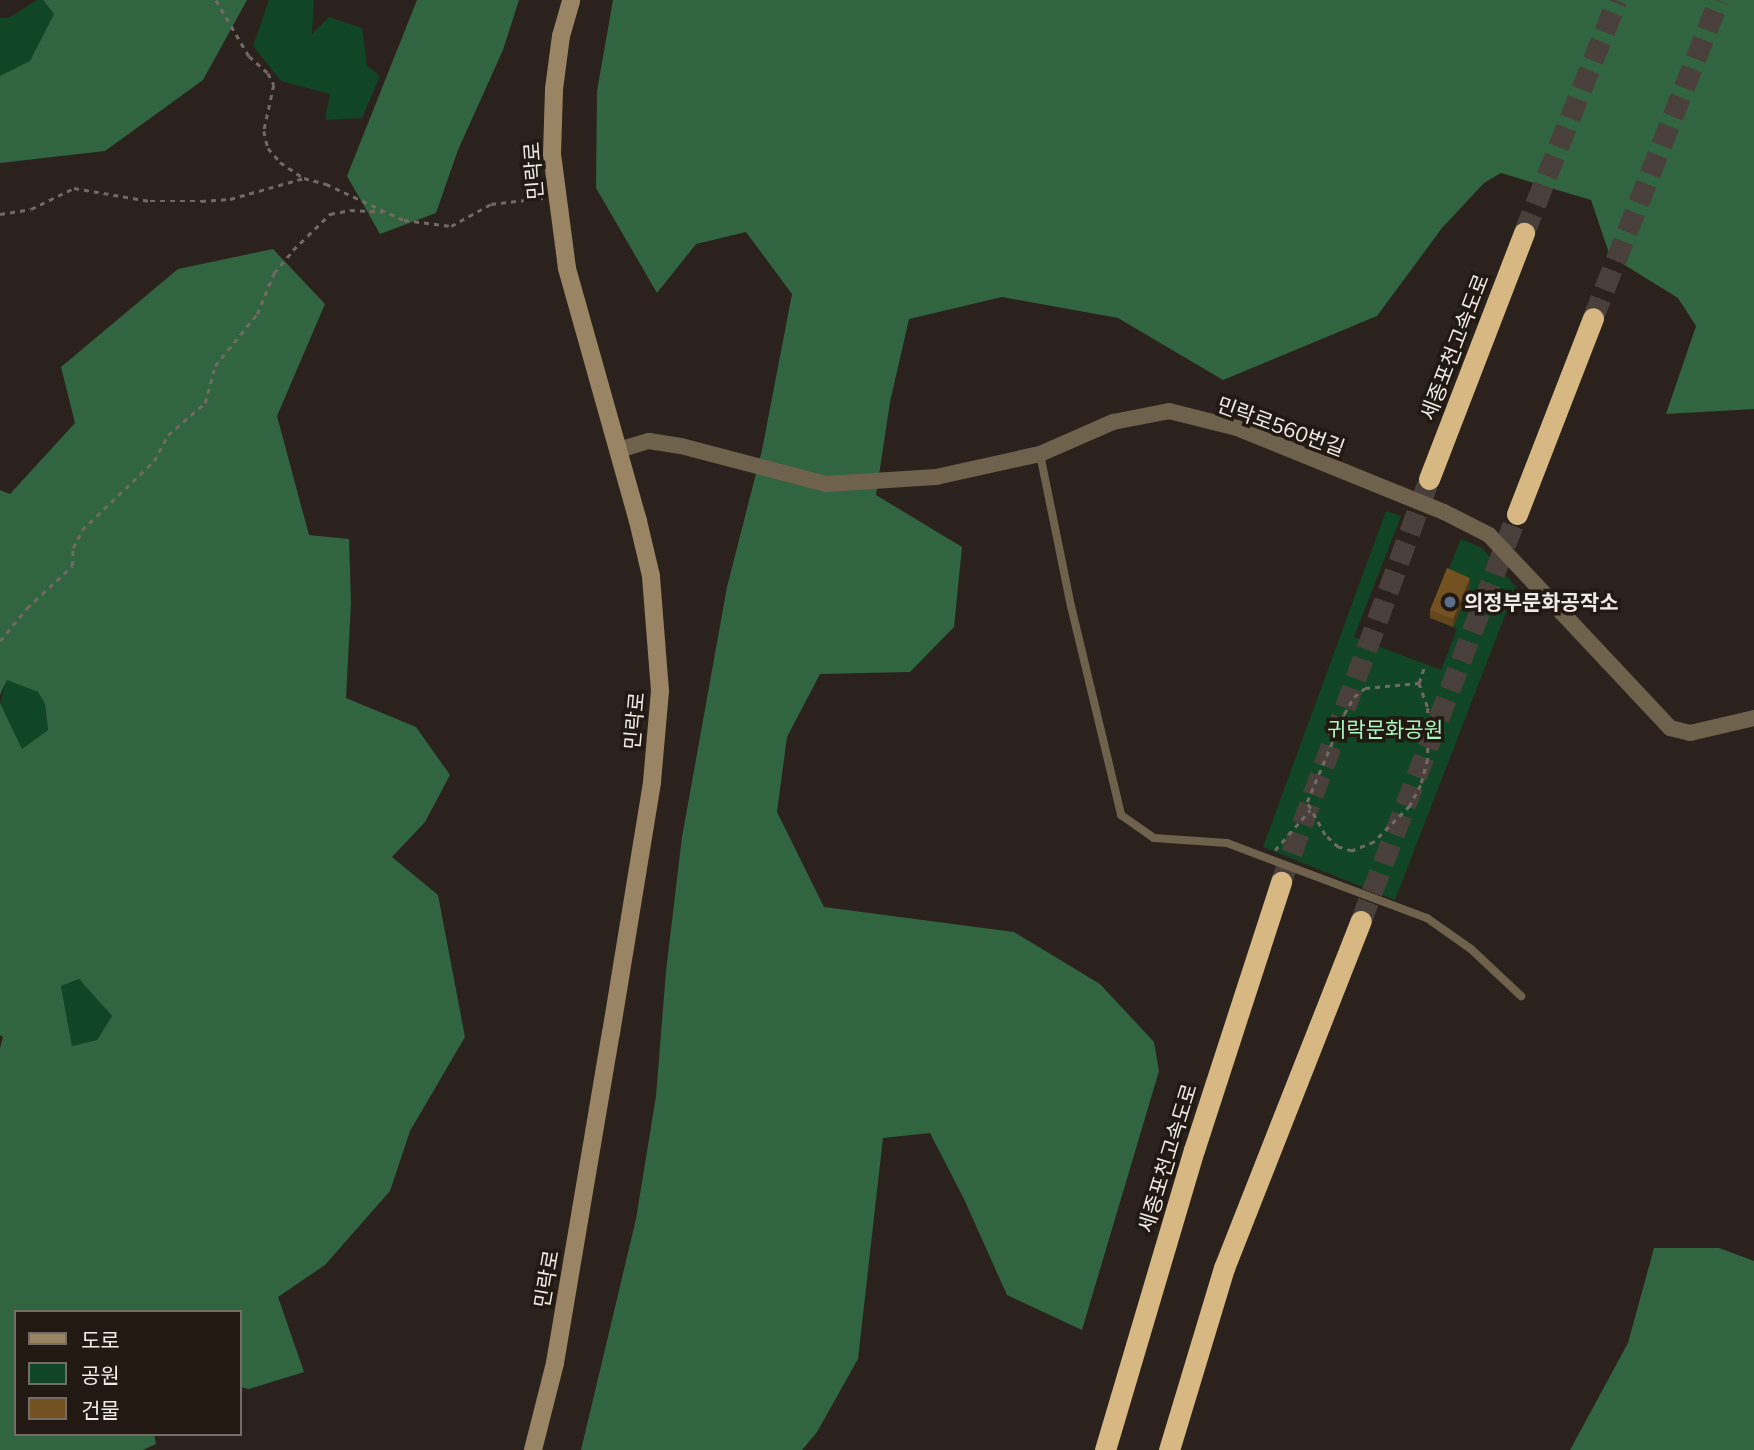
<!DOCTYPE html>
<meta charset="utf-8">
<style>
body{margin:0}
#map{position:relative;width:1754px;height:1450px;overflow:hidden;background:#2c221d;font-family:Mulish,"Noto Sans KR",sans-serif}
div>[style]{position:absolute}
.green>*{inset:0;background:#104525}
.forest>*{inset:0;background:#316441}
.highway-tunnel>*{height:21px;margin-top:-10.5px;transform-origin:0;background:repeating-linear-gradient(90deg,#49403b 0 21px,transparent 0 31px)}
.path>*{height:2.5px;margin-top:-1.25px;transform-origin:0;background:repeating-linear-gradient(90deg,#726964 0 5px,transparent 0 10px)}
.lane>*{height:8px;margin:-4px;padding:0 4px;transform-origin:4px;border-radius:4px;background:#6f624d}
.street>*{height:16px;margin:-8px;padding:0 8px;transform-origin:8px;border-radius:8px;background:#6f624d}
.secondary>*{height:18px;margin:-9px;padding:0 9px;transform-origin:9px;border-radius:9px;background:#998563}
.highway>*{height:21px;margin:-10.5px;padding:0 10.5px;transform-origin:10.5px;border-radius:10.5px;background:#d7b882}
.wall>*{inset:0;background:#64461c}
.shaded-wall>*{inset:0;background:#513917}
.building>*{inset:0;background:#745121}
.dots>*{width:19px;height:19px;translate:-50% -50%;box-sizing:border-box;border:4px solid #221913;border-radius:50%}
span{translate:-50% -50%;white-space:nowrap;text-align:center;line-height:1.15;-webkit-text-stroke:7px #221913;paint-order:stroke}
.street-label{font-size:21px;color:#efe8e4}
.poi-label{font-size:21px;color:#efe8e4;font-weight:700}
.left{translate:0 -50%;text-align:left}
.park-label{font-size:21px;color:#a9f7bf}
.legend{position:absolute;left:14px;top:1310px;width:228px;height:126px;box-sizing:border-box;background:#221913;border:2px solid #746c67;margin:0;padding:9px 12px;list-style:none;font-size:21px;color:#efe8e4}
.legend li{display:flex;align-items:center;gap:14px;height:35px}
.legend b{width:35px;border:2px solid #746c67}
</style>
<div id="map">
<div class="green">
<div style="clip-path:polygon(37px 0,43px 0,54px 14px,30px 62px,0 76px,0 18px,10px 17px)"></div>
<div style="clip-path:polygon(269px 0,314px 0,312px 34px,329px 17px,362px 28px,367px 66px,380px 76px,362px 118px,325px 120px,330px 94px,281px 81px,253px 46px)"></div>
<div style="clip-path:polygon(1386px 511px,1401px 516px,1354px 637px,1441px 670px,1457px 629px,1429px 617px,1461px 539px,1482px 548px,1516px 587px,1395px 900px,1263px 847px)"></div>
<div style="clip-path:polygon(7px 679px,20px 682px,38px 692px,45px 704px,48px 731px,22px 749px,0 703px)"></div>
<div style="clip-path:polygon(79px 979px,112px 1016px,97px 1040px,72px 1046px,61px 986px)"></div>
</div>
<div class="forest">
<div style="clip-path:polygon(43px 0,247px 0,203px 80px,105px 151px,0 163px,0 76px,30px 61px,54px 14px)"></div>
<div style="clip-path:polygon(417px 0,519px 0,503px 50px,458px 150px,436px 213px,380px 234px,347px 176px)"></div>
<div style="clip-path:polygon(613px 0,1754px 0,1754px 409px,1666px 414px,1696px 326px,1678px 298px,1610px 256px,1591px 200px,1501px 173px,1484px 183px,1442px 228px,1377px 316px,1223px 380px,1118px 318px,1002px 297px,909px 319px,890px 402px,876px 495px,962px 547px,954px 627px,910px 672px,820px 674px,787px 737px,777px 812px,824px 907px,1014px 932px,1100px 984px,1154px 1042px,1159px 1071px,1082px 1330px,1007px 1295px,964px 1199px,930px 1133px,883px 1138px,858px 1359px,817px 1432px,802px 1450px,581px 1450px,636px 1219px,656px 1096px,666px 971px,682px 837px,727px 587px,762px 450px,792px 294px,746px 232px,696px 244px,657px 293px,596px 188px,597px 91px)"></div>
<div style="clip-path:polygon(evenodd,273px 249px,325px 304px,277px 416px,309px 535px,349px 539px,351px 603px,346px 698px,416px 727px,450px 775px,425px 822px,392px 857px,438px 895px,465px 1037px,410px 1131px,390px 1191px,325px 1265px,278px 1297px,304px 1372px,249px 1389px,240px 1387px,240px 1312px,16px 1312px,16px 1434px,154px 1434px,156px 1444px,143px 1450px,0 1450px,0 1048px,3px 1037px,0 1035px,0 703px,22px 749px,48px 730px,45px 704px,38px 692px,7px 680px,0 695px,0 490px,10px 494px,75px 423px,61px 367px,178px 269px,273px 249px,79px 979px,112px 1016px,97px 1040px,72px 1046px,61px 986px,79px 979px)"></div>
<div style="clip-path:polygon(1654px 1248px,1719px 1248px,1754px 1261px,1754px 1450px,1570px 1450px,1628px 1343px)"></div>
</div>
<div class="highway-tunnel">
<div style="left:1524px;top:233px;width:251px;rotate:-68.2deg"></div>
<div style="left:1593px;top:318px;width:342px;rotate:-68.4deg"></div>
<div style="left:1281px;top:882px;width:429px;rotate:-69.8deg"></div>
<div style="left:1361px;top:921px;width:436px;rotate:-69deg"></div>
</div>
<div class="path">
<div style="left:216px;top:0;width:65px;rotate:59.5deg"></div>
<div style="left:249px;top:56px;width:25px;rotate:42deg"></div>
<div style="left:268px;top:73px;width:13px;rotate:63deg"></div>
<div style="left:274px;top:85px;width:47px;rotate:102.3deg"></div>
<div style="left:264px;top:131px;width:17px;rotate:77deg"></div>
<div style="left:268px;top:148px;width:18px;rotate:49deg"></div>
<div style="left:280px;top:162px;width:29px;rotate:34deg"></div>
<div style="left:0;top:214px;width:31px;rotate:-9deg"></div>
<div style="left:31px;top:209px;width:48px;rotate:-26deg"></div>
<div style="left:74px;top:188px;width:77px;rotate:9.7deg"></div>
<div style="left:150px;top:201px;width:51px"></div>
<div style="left:201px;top:201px;width:29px;rotate:-4deg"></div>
<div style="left:230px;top:199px;width:77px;rotate:-15.8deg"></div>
<div style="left:304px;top:178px;width:23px;rotate:15deg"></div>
<div style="left:326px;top:184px;width:86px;rotate:24.8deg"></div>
<div style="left:404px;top:220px;width:47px;rotate:7.3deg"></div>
<div style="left:451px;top:226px;width:46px;rotate:-28.8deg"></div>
<div style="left:491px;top:204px;width:52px;rotate:-6.6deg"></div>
<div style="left:0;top:641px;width:43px;rotate:-50.7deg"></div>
<div style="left:27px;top:608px;width:62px;rotate:-43deg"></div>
<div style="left:72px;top:566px;width:18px;rotate:-87deg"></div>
<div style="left:73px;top:548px;width:20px;rotate:-63deg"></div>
<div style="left:82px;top:530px;width:100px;rotate:-43.8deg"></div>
<div style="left:154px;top:461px;width:30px;rotate:-62deg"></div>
<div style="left:168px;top:435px;width:49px;rotate:-40.9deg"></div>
<div style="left:205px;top:403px;width:38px;rotate:-75deg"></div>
<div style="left:215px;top:366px;width:67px;rotate:-51.1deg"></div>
<div style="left:257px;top:314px;width:44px;rotate:-67.5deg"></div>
<div style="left:274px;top:273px;width:30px;rotate:-50deg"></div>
<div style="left:293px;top:250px;width:52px;rotate:-44.2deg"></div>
<div style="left:330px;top:214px;width:20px;rotate:-11deg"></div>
<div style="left:350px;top:210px;width:33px;rotate:3deg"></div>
<div style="left:1419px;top:683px;width:27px;rotate:70deg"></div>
<div style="left:1428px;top:708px;width:51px;rotate:90deg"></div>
<div style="left:1428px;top:759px;width:27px;rotate:105deg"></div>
<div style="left:1421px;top:785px;width:24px;rotate:118deg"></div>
<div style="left:1410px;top:806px;width:51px;rotate:135deg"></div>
<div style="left:1374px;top:842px;width:24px;rotate:158deg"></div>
<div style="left:1352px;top:851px;width:15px;rotate:-164deg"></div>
<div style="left:1338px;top:847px;width:18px;rotate:-137deg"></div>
<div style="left:1325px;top:835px;width:38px;rotate:-119deg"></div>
<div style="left:1307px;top:802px;width:95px;rotate:-67.2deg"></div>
<div style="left:1344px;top:714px;width:20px;rotate:-60deg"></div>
<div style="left:1354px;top:697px;width:14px;rotate:-39deg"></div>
<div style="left:1365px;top:688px;width:54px;rotate:-5.3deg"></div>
<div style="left:1419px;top:683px;width:19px;rotate:-72deg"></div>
<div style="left:1275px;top:850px;width:53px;rotate:-48.8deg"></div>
</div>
<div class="lane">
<div style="left:1040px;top:454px;width:155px;rotate:78.5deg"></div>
<div style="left:1071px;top:606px;width:215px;rotate:76.5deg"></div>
<div style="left:1121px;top:815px;width:40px;rotate:34.9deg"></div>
<div style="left:1154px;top:838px;width:73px;rotate:3.9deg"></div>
<div style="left:1227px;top:843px;width:214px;rotate:20.6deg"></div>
<div style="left:1427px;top:918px;width:54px;rotate:35.2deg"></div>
<div style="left:1471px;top:949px;width:69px;rotate:43.2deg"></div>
</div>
<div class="street">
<div style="left:619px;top:450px;width:31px;rotate:-17deg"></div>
<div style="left:649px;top:441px;width:32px;rotate:9deg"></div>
<div style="left:681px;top:446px;width:150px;rotate:14.7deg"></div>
<div style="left:826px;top:484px;width:110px;rotate:-3.6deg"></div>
<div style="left:936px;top:477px;width:107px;rotate:-12.5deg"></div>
<div style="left:1040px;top:454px;width:80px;rotate:-23.7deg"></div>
<div style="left:1113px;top:422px;width:57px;rotate:-11.1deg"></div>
<div style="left:1169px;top:411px;width:70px;rotate:14deg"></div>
<div style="left:1237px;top:428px;width:223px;rotate:22.1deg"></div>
<div style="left:1444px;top:512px;width:51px;rotate:27.1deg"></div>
<div style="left:1489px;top:535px;width:265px;rotate:46.8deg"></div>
<div style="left:1670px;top:728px;width:21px;rotate:14deg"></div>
<div style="left:1690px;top:733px;width:66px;rotate:-13.2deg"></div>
</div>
<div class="secondary">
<div style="left:533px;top:1450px;width:90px;rotate:-75.8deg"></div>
<div style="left:555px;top:1363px;width:335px;rotate:-80.4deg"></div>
<div style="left:611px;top:1033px;width:254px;rotate:-80.7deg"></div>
<div style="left:652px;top:782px;width:91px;rotate:-85deg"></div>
<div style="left:660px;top:691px;width:115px;rotate:-94.5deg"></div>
<div style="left:651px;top:576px;width:57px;rotate:-103.3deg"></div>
<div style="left:638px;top:521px;width:263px;rotate:-105.7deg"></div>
<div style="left:567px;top:268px;width:115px;rotate:-97.5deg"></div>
<div style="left:552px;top:154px;width:65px;rotate:-88.2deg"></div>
<div style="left:554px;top:89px;width:53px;rotate:-82.5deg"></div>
<div style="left:561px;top:36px;width:37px;rotate:-74deg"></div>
</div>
<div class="highway">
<div style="left:1429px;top:479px;width:264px;rotate:-68.9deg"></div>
<div style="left:1517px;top:514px;width:210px;rotate:-68.8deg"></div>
<div style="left:1105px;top:1450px;width:313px;rotate:-73.5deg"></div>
<div style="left:1194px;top:1150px;width:282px;rotate:-72deg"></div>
<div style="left:1169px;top:1450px;width:190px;rotate:-73.2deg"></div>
<div style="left:1224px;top:1268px;width:373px;rotate:-68.5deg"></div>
</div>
<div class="wall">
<div style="clip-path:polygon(1470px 586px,1453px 627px,1430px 618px,1430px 610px)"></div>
</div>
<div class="shaded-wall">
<div style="clip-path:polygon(1470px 578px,1470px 586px,1453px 627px,1453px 619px)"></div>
</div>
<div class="building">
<div style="clip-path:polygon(1447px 568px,1470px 578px,1453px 619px,1430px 610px)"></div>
</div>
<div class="dots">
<div style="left:1450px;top:602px;background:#5c6f8a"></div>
</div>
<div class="street-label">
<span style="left:533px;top:171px;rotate:-94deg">민락로</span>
<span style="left:1454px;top:347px;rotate:-69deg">세종포천고속도로</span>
<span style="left:1281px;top:426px;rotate:20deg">민락로560번길</span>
<span style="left:634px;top:721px;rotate:-85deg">민락로</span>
<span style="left:1167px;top:1158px;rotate:-73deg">세종포천고속도로</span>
<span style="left:546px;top:1279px;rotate:-80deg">민락로</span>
</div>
<div class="poi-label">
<span class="left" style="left:1464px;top:602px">의정부문화공작소</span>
</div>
<div class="park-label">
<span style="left:1385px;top:729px">귀락문화공원</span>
</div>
<ul class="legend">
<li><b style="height:9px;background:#998563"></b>도로</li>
<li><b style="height:19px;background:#104525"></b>공원</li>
<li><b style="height:19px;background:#745121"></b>건물</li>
</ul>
</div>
